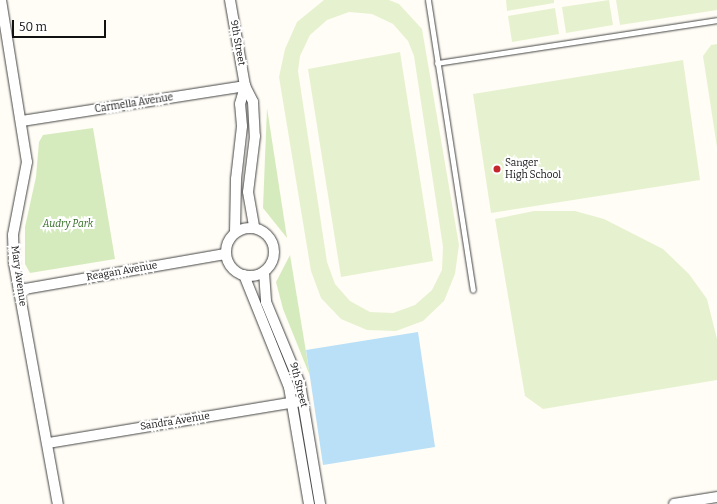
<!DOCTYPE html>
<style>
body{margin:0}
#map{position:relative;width:717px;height:504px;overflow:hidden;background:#fffdf5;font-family:Bitter,serif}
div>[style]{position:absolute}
.green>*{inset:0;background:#d5ebbd}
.pitch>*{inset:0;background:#e6f2cf}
.water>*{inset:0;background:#b9e0f7}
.roads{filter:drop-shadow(0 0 1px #444) drop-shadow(0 0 1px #444)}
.lane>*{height:5px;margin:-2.5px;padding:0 2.5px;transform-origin:2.5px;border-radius:2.5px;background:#fff}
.street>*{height:10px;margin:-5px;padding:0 5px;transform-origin:5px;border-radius:5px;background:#fff}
.street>.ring{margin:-5px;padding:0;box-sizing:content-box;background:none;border:10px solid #fff;border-radius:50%}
.dots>*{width:11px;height:11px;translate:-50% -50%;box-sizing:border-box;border:2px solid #fff;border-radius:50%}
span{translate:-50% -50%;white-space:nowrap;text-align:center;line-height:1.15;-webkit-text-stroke:4px #fff;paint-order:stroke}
.street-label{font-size:10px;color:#111}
.poi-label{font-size:10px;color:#111}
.left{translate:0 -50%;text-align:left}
.park-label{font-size:10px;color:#2f6b1f;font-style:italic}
.scale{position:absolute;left:12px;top:20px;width:94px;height:18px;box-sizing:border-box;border:2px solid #111;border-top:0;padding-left:5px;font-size:12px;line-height:14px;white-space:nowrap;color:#111;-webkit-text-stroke:3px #fff;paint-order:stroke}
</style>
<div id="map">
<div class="green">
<div style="clip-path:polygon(267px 108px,287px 238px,263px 208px)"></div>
<div style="clip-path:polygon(93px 128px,115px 259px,30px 273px,25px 264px,25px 227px,36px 177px,39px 142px,43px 135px)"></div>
<div style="clip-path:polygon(290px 255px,310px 376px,283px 309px,276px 282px)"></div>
</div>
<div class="pitch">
<div style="clip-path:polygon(evenodd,324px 0,389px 0,399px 4px,422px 29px,459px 245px,455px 274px,444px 301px,423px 321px,396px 331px,367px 330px,341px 319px,321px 298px,311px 271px,279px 77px,285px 49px,297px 22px,324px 0,349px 12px,372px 14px,393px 24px,408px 41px,414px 56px,443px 247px,442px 270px,432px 290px,415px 305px,393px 313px,370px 312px,350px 301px,335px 284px,327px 262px,298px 71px,300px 56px,310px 35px,327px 20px,349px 12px)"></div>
<div style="clip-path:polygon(506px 0,554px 0,554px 3px,507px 11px)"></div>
<div style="clip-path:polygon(609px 0,613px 25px,566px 33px,562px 7px)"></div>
<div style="clip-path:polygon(616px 0,717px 0,717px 10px,620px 25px)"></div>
<div style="clip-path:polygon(555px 8px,559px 34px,512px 42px,508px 16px)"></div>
<div style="clip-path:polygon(717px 44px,717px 147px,703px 56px,711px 45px)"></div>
<div style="clip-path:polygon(400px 52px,433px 261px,341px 277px,308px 69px)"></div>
<div style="clip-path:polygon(683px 60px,700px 180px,491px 213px,473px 94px)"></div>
<div style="clip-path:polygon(534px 211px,575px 211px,604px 219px,663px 249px,689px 274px,707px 299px,717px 339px,717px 380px,543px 409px,525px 396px,495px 219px)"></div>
</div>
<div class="water">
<div style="clip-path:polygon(418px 332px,435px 447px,323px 465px,306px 350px)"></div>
</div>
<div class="roads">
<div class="lane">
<div style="left:428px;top:0;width:293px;rotate:81.2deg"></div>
<div style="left:437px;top:63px;width:283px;rotate:-8.7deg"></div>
</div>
<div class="street">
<div style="left:1px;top:0;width:164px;rotate:80.9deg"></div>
<div style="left:27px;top:162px;width:74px;rotate:100.9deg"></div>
<div style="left:13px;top:235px;width:28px;rotate:88deg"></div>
<div style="left:14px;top:263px;width:245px;rotate:79.7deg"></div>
<div style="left:230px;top:0;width:87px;rotate:80.1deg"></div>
<div style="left:245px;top:86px;width:18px;rotate:63deg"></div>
<div style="left:253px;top:102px;width:34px;rotate:87deg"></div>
<div style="left:255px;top:136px;width:56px;rotate:97.1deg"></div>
<div style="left:248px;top:192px;width:36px;rotate:80deg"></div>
<div style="left:22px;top:121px;width:226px;rotate:-8.9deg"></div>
<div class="ring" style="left:226px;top:228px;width:38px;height:38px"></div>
<div style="left:235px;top:232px;width:53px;rotate:-88.9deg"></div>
<div style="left:236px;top:179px;width:53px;rotate:-83.5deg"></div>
<div style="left:242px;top:126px;width:22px;rotate:-95deg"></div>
<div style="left:240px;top:104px;width:19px;rotate:-74deg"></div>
<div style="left:264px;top:272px;width:30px;rotate:86deg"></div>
<div style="left:266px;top:302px;width:89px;rotate:67.5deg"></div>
<div style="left:300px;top:384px;width:122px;rotate:80.5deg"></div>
<div style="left:244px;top:275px;width:121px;rotate:68.1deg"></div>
<div style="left:289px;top:387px;width:119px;rotate:80.3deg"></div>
<div style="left:19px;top:290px;width:210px;rotate:-9.9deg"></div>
<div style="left:48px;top:443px;width:258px;rotate:-9.4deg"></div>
<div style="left:674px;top:504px;width:44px;rotate:-9.2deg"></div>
</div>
</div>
<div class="dots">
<div style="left:497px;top:169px;background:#c4262e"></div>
</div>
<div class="street-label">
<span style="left:237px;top:43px;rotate:80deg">9th Street</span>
<span style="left:134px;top:104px;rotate:-9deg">Carmella Avenue</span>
<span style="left:122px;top:272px;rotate:-10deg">Reagan Avenue</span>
<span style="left:18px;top:276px;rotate:82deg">Mary Avenue</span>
<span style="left:298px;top:385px;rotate:76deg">9th Street</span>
<span style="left:175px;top:422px;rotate:-9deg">Sandra Avenue</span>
</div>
<div class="poi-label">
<span class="left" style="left:505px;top:169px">Sanger<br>High School</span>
</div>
<div class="park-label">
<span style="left:68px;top:225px">Audry Park</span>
</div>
<div class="scale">50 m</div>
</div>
